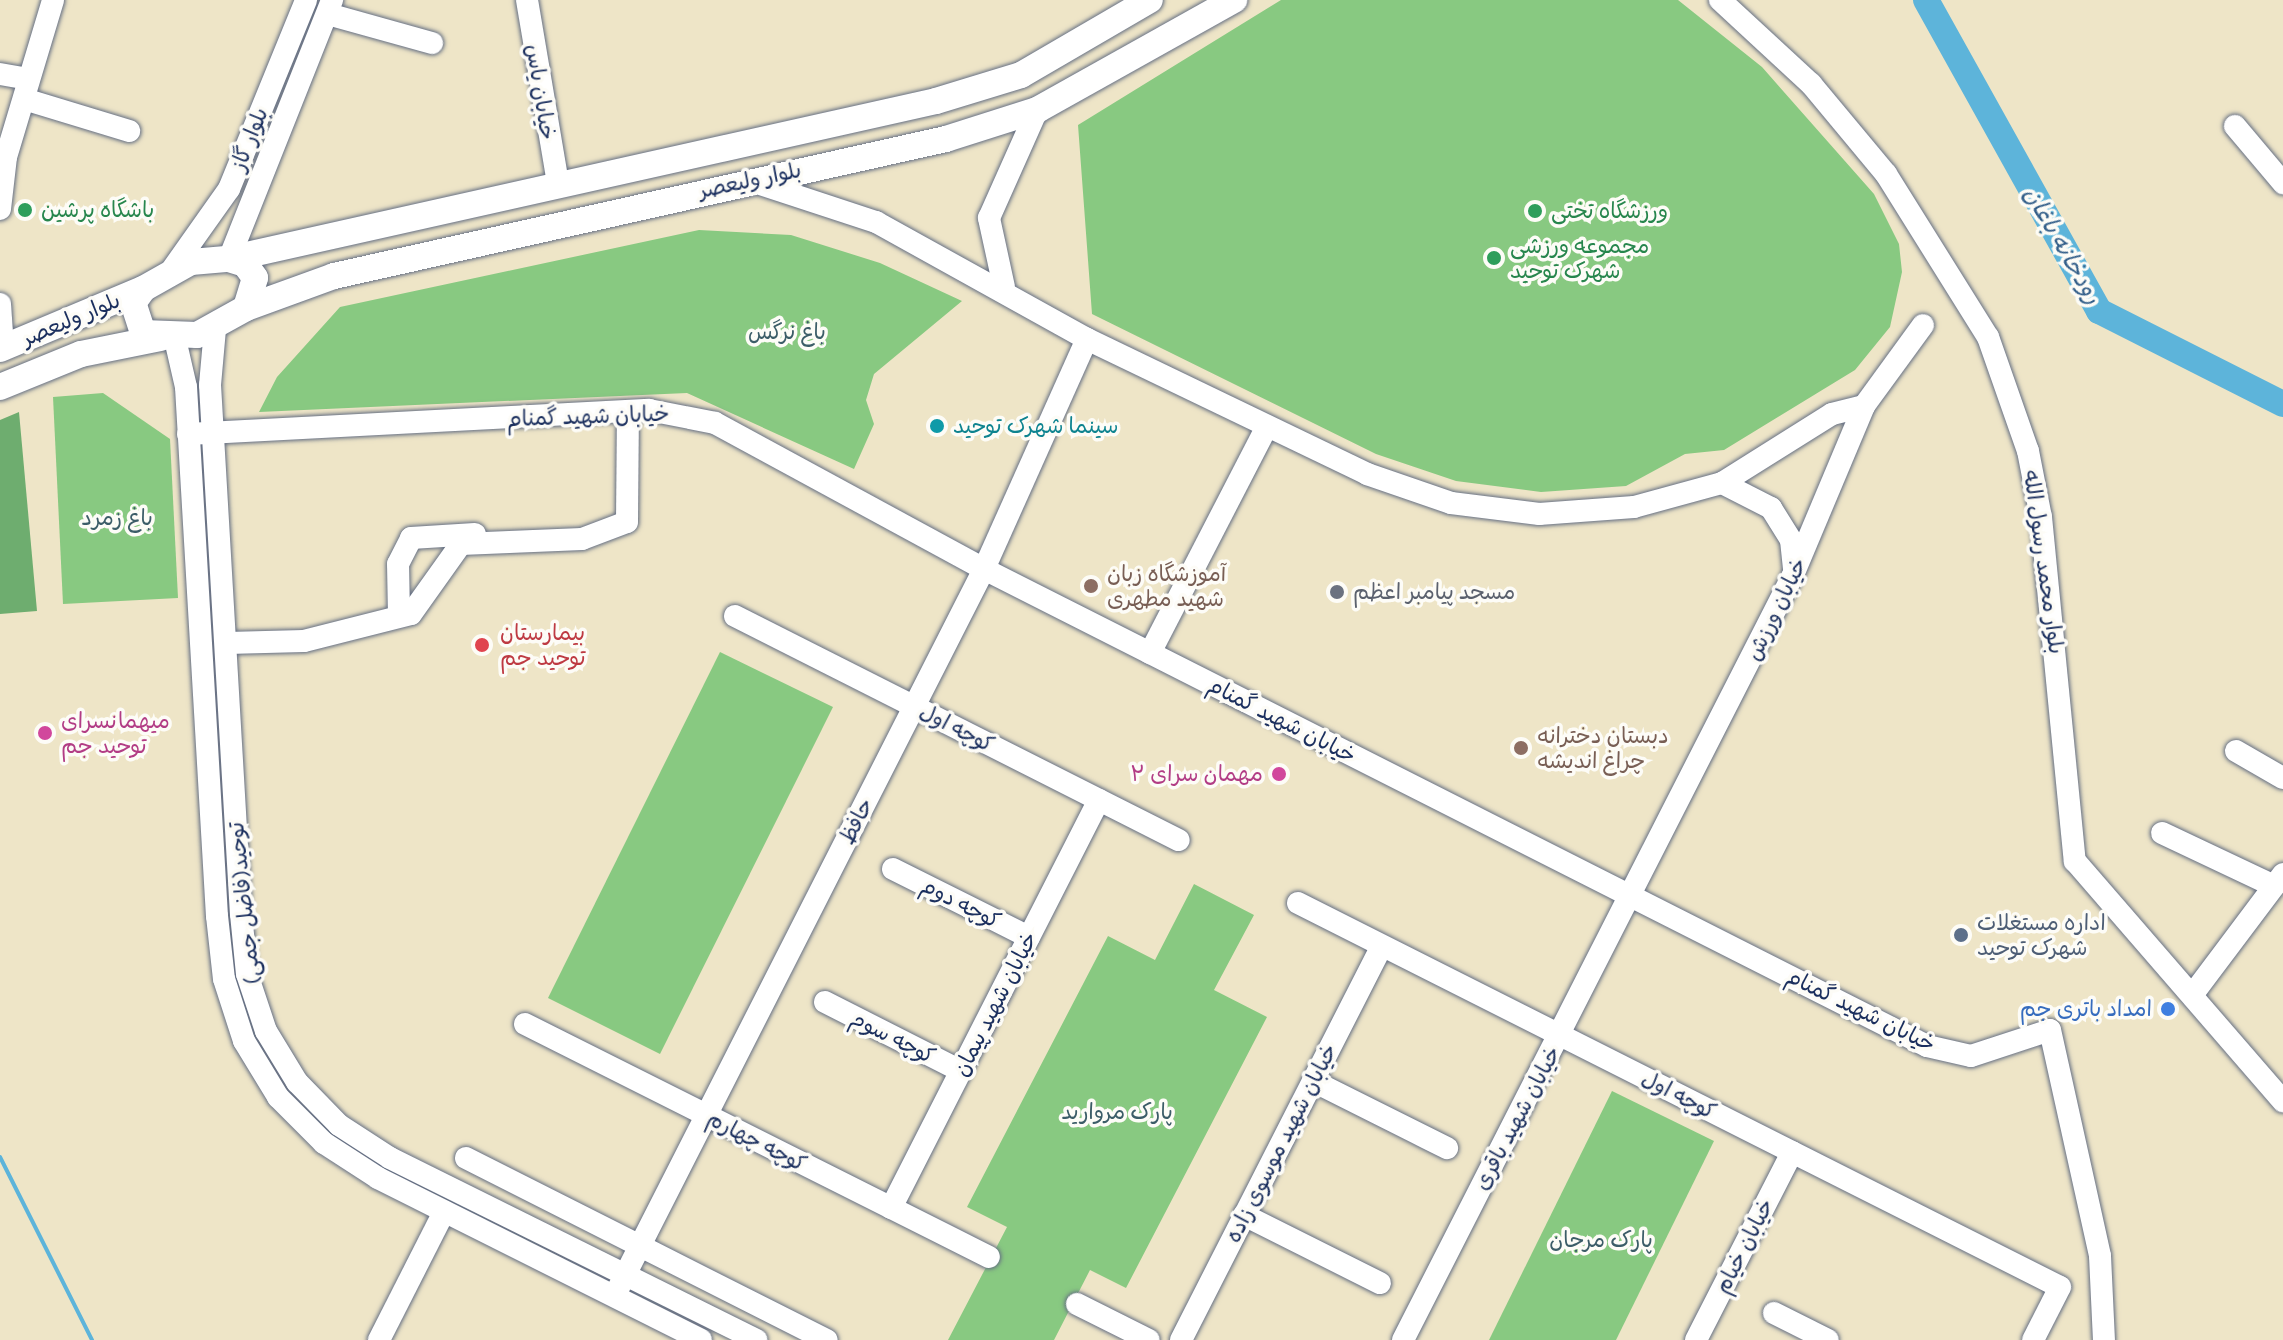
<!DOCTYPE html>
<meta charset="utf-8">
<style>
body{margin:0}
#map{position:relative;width:2283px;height:1340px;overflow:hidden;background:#eee5c7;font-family:"Patrick Hand","Playpen Sans Arabic",sans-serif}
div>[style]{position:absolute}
.green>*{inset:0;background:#88c981}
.forest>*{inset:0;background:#6ead6f}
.stream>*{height:4px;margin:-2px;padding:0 2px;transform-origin:2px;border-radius:2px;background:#5db4da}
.river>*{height:26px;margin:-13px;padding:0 13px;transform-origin:13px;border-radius:13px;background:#5db4da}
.roads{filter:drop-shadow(0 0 2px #656f83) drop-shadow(0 0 2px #656f83)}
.minor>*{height:22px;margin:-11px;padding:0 11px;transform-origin:11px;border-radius:11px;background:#fff}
.major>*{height:26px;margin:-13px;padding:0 13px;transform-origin:13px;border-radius:13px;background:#fff}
.dots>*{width:22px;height:22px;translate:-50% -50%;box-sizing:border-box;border:4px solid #fdfcf7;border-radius:50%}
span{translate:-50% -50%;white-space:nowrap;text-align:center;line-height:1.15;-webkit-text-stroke:7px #fdfcf7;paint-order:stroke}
.street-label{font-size:22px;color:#1b2f5e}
.leisure-label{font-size:22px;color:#27864d}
.left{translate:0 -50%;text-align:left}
.park-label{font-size:22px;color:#3c5d68}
.culture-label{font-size:22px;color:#0d838f}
.education-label{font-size:22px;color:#785e54}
.worship-label{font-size:22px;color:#5b616d}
.health-label{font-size:22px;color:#be3a42}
.hotel-label{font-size:22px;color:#b23c85}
.right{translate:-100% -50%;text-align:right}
.service-label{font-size:22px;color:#4e5e75}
.shop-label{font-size:22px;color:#366cbe}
.water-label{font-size:24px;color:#325e89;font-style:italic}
</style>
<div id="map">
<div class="green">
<div style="clip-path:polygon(1281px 0,1678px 0,1762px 67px,1874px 194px,1899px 244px,1902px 272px,1890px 327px,1855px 370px,1724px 450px,1685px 454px,1626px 486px,1541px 492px,1456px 481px,1376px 454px,1092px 314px,1078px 125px)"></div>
<div style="clip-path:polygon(699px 230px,791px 235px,880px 263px,962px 301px,874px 374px,866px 400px,874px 424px,854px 469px,687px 393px,259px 412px,277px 377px,340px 307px)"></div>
<div style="clip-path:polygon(103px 393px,170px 439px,178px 598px,63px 604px,53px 397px)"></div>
<div style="clip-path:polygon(720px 652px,833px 707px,660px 1054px,548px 998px)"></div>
<div style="clip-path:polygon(1194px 884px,1254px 915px,1214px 990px,1267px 1017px,1126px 1288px,1090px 1270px,1054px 1340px,948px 1340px,1007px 1227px,967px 1207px,1108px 936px,1155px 960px)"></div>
<div style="clip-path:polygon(1612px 1091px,1714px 1141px,1616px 1340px,1489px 1340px)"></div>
</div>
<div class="forest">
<div style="clip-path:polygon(19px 412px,37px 611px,0 614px,0 420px)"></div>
</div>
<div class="stream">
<div style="left:0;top:1157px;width:205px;rotate:63.3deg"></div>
</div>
<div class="river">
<div style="left:1926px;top:0;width:356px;rotate:60.9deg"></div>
<div style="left:2099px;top:311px;width:206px;rotate:26.8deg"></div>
</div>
<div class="roads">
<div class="minor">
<div style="left:527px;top:0;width:187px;rotate:80.4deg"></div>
<div style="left:1720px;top:0;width:124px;rotate:42.7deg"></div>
<div style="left:1811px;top:84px;width:117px;rotate:50.2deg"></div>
<div style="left:1886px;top:174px;width:192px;rotate:58deg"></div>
<div style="left:1988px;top:337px;width:121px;rotate:70.7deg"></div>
<div style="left:2028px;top:451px;width:67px;rotate:78.9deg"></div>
<div style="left:2041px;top:517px;width:346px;rotate:84.4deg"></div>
<div style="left:2075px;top:861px;width:318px;rotate:49.1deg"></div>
<div style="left:328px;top:14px;width:108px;rotate:15.6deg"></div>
<div style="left:0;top:74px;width:29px;rotate:10deg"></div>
<div style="left:24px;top:99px;width:110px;rotate:16.9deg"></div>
<div style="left:2235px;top:126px;width:75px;rotate:49.9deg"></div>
<div style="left:751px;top:181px;width:132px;rotate:18.2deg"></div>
<div style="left:876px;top:222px;width:241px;rotate:29deg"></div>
<div style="left:1087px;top:339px;width:311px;rotate:25.7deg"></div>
<div style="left:1367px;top:474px;width:89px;rotate:19deg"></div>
<div style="left:1451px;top:503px;width:89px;rotate:7.1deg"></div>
<div style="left:1539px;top:514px;width:95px;rotate:-4.2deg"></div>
<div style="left:1634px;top:507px;width:91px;rotate:-15.3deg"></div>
<div style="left:1722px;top:483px;width:130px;rotate:-32.1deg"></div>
<div style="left:1832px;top:414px;width:33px;rotate:-14deg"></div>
<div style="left:0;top:209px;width:52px;rotate:-83.4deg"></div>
<div style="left:6px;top:157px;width:164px;rotate:-73.3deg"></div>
<div style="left:229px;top:259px;width:279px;rotate:-68.3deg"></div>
<div style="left:173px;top:268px;width:97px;rotate:-54.7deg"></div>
<div style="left:229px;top:189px;width:204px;rotate:-67.8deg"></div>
<div style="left:1004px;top:287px;width:71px;rotate:-102.3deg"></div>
<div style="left:989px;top:218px;width:118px;rotate:-66deg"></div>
<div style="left:0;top:304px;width:44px;rotate:86.1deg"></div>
<div style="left:215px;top:329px;width:56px;rotate:95.1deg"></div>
<div style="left:210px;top:385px;width:530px;rotate:86.65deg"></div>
<div style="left:241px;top:914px;width:60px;rotate:84.3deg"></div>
<div style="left:247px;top:974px;width:60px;rotate:71.6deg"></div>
<div style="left:266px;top:1031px;width:60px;rotate:58.7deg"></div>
<div style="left:297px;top:1082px;width:60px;rotate:45.7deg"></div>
<div style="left:339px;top:1125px;width:61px;rotate:32.9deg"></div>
<div style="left:390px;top:1158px;width:409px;rotate:26.4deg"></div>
<div style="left:175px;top:339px;width:49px;rotate:77.1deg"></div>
<div style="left:186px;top:387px;width:530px;rotate:86.65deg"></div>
<div style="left:217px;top:916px;width:63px;rotate:83.7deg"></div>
<div style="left:224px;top:979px;width:65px;rotate:72.1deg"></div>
<div style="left:244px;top:1041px;width:66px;rotate:58.7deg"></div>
<div style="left:278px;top:1097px;width:65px;rotate:45deg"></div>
<div style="left:324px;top:1143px;width:64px;rotate:32.9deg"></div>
<div style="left:378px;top:1178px;width:361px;rotate:26.6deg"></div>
<div style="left:188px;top:434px;width:462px;rotate:-3deg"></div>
<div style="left:649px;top:410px;width:67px;rotate:11.1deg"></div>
<div style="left:715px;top:423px;width:306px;rotate:28.5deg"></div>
<div style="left:984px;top:569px;width:1057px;rotate:26.83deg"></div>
<div style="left:1927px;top:1046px;width:45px;rotate:12.8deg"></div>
<div style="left:1971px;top:1056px;width:83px;rotate:-18.2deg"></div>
<div style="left:2050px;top:1030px;width:231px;rotate:77.5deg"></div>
<div style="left:2100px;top:1256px;width:84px;rotate:87.3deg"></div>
<div style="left:1722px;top:483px;width:55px;rotate:27deg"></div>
<div style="left:1771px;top:508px;width:38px;rotate:58deg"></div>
<div style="left:1791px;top:540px;width:30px;rotate:84deg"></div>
<div style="left:399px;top:615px;width:51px;rotate:-91.1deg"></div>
<div style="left:398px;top:564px;width:29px;rotate:-63deg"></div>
<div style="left:411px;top:538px;width:64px;rotate:-3.6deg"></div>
<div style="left:735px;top:616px;width:497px;rotate:26.8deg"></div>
<div style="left:227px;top:643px;width:77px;rotate:-1.5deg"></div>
<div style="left:304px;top:641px;width:110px;rotate:-14.2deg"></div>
<div style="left:411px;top:614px;width:86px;rotate:-54.5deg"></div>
<div style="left:461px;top:544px;width:121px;rotate:-2.4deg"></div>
<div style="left:582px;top:539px;width:48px;rotate:-20.7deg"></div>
<div style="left:627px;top:522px;width:111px;rotate:-89.5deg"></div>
<div style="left:1150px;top:653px;width:255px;rotate:-62.7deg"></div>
<div style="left:2236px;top:751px;width:54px;rotate:29.9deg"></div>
<div style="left:2162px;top:833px;width:124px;rotate:25.3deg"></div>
<div style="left:893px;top:869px;width:152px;rotate:26.6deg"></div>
<div style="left:1298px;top:903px;width:853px;rotate:26.75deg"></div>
<div style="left:2060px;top:1287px;width:59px;rotate:117deg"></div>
<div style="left:2193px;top:994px;width:150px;rotate:-53.1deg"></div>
<div style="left:825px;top:1002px;width:153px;rotate:26.9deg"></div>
<div style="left:525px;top:1024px;width:519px;rotate:26.66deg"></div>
<div style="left:1313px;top:1081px;width:150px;rotate:26.6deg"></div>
<div style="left:466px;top:1158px;width:404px;rotate:26.8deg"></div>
<div style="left:891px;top:1208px;width:458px;rotate:-63deg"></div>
<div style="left:1244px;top:1215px;width:152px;rotate:26.6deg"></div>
<div style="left:618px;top:1289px;width:808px;rotate:-63.05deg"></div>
<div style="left:984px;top:569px;width:252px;rotate:-65.9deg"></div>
<div style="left:1077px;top:1304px;width:80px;rotate:26.6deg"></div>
<div style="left:1774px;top:1313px;width:60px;rotate:26.6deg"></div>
<div style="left:379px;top:1340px;width:144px;rotate:-63.1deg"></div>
<div style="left:1181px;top:1340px;width:442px;rotate:-63deg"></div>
<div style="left:1403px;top:1340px;width:859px;rotate:-62.99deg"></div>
<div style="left:1793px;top:575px;width:183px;rotate:-67.2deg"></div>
<div style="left:1864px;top:406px;width:100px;rotate:-53.9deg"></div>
<div style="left:1696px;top:1340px;width:211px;rotate:-62.9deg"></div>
</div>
<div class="major">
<div style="left:229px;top:259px;width:724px;rotate:-12.6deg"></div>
<div style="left:936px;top:101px;width:89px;rotate:-17deg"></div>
<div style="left:1021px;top:75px;width:149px;rotate:-30.2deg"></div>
<div style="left:229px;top:259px;width:17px;rotate:17deg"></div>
<div style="left:245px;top:264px;width:17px;rotate:54deg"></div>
<div style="left:255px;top:278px;width:31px;rotate:107deg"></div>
<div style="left:246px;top:308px;width:56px;rotate:151.1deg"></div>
<div style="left:197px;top:335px;width:54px;rotate:-177.9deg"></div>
<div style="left:143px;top:333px;width:32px;rotate:-108deg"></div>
<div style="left:133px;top:303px;width:17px;rotate:-54deg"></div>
<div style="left:143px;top:289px;width:55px;rotate:-29.4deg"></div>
<div style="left:191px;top:262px;width:38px;rotate:-5deg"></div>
<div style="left:246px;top:308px;width:94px;rotate:-20deg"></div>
<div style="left:334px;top:276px;width:627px;rotate:-12.62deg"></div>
<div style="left:946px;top:139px;width:96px;rotate:-17.7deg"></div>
<div style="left:1037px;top:110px;width:226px;rotate:-29.2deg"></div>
<div style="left:0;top:349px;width:155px;rotate:-22.8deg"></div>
<div style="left:0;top:387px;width:87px;rotate:-22.2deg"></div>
<div style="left:81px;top:354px;width:81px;rotate:-11.4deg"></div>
</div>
</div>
<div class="dots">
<div style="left:25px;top:210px;background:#2e9e5b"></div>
<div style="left:1535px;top:211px;background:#2e9e5b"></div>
<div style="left:1494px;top:258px;background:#2e9e5b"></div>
<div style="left:937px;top:426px;background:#0f9aa8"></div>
<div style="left:1091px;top:586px;background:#8d6e63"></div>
<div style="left:1337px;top:592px;background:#6b7280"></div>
<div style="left:482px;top:645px;background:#e0444e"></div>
<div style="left:45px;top:733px;background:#d1479c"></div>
<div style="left:1521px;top:748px;background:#8d6e63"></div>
<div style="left:1279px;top:774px;background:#d1479c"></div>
<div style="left:1961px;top:935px;background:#5c6f8a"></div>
<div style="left:2168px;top:1009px;background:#3f7fe0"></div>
</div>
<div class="street-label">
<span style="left:541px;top:92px;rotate:81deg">خیابان یاس</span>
<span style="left:249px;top:139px;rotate:-68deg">بلوار گاز</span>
<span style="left:750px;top:180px;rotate:-12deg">بلوار ولیعصر</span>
<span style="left:71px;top:319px;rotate:-23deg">بلوار ولیعصر</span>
<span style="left:588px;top:416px;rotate:-2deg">خیابان شهید گمنام</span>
<span style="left:2044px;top:562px;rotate:82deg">بلوار محمد رسول الله</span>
<span style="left:1776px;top:609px;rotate:-64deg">خیابان ورزش</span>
<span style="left:1282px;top:720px;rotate:27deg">خیابان شهید گمنام</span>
<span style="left:957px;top:728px;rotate:27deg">کوچه اول</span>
<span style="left:856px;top:821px;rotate:-63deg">حافظ</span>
<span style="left:244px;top:903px;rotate:-96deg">توحید(فاضل جمی)</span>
<span style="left:961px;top:903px;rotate:27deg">کوچه دوم</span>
<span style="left:995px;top:1004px;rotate:-63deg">خیابان شهید پیمان</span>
<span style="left:1861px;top:1010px;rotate:26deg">خیابان شهید گمنام</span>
<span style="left:893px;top:1037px;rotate:27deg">کوچه سوم</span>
<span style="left:1679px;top:1095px;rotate:27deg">کوچه اول</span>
<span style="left:1517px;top:1118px;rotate:-62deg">خیابان شهید باقری</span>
<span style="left:757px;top:1141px;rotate:27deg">کوچه چهارم</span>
<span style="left:1281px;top:1143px;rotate:-63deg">خیابان شهید موسوی زاده</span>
<span style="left:1744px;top:1246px;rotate:-63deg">خیابان خیام</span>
</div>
<div class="leisure-label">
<span class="left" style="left:41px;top:210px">باشگاه پرشین</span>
<span class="left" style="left:1551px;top:211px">ورزشگاه تختی</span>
<span class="left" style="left:1510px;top:258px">مجموعه ورزشی<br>شهرک توحید</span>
</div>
<div class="park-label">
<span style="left:787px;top:332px">باغ نرگس</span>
<span style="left:117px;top:518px">باغ زمرد</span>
<span style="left:1117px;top:1112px">پارک مروارید</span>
<span style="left:1601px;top:1240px">پارک مرجان</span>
</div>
<div class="culture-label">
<span class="left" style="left:953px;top:426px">سینما شهرک توحید</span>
</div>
<div class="education-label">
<span class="left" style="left:1107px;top:586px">آموزشگاه زبان<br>شهید مطهری</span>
<span class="left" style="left:1537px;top:748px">دبستان دخترانه<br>چراغ اندیشه</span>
</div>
<div class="worship-label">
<span class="left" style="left:1353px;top:592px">مسجد پیامبر اعظم</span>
</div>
<div class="health-label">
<span class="left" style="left:500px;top:645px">بیمارستان<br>توحید جم</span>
</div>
<div class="hotel-label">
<span class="left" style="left:61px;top:733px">میهمانسرای<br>توحید جم</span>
<span class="right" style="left:1263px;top:774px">مهمان سرای ۲</span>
</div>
<div class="service-label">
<span class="left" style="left:1977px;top:935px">اداره مستغلات<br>شهرک توحید</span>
</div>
<div class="shop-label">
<span class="right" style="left:2152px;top:1009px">امداد باتری جم</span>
</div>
<div class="water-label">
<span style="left:2063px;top:245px;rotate:60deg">رودخانه باغان</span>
</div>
</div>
